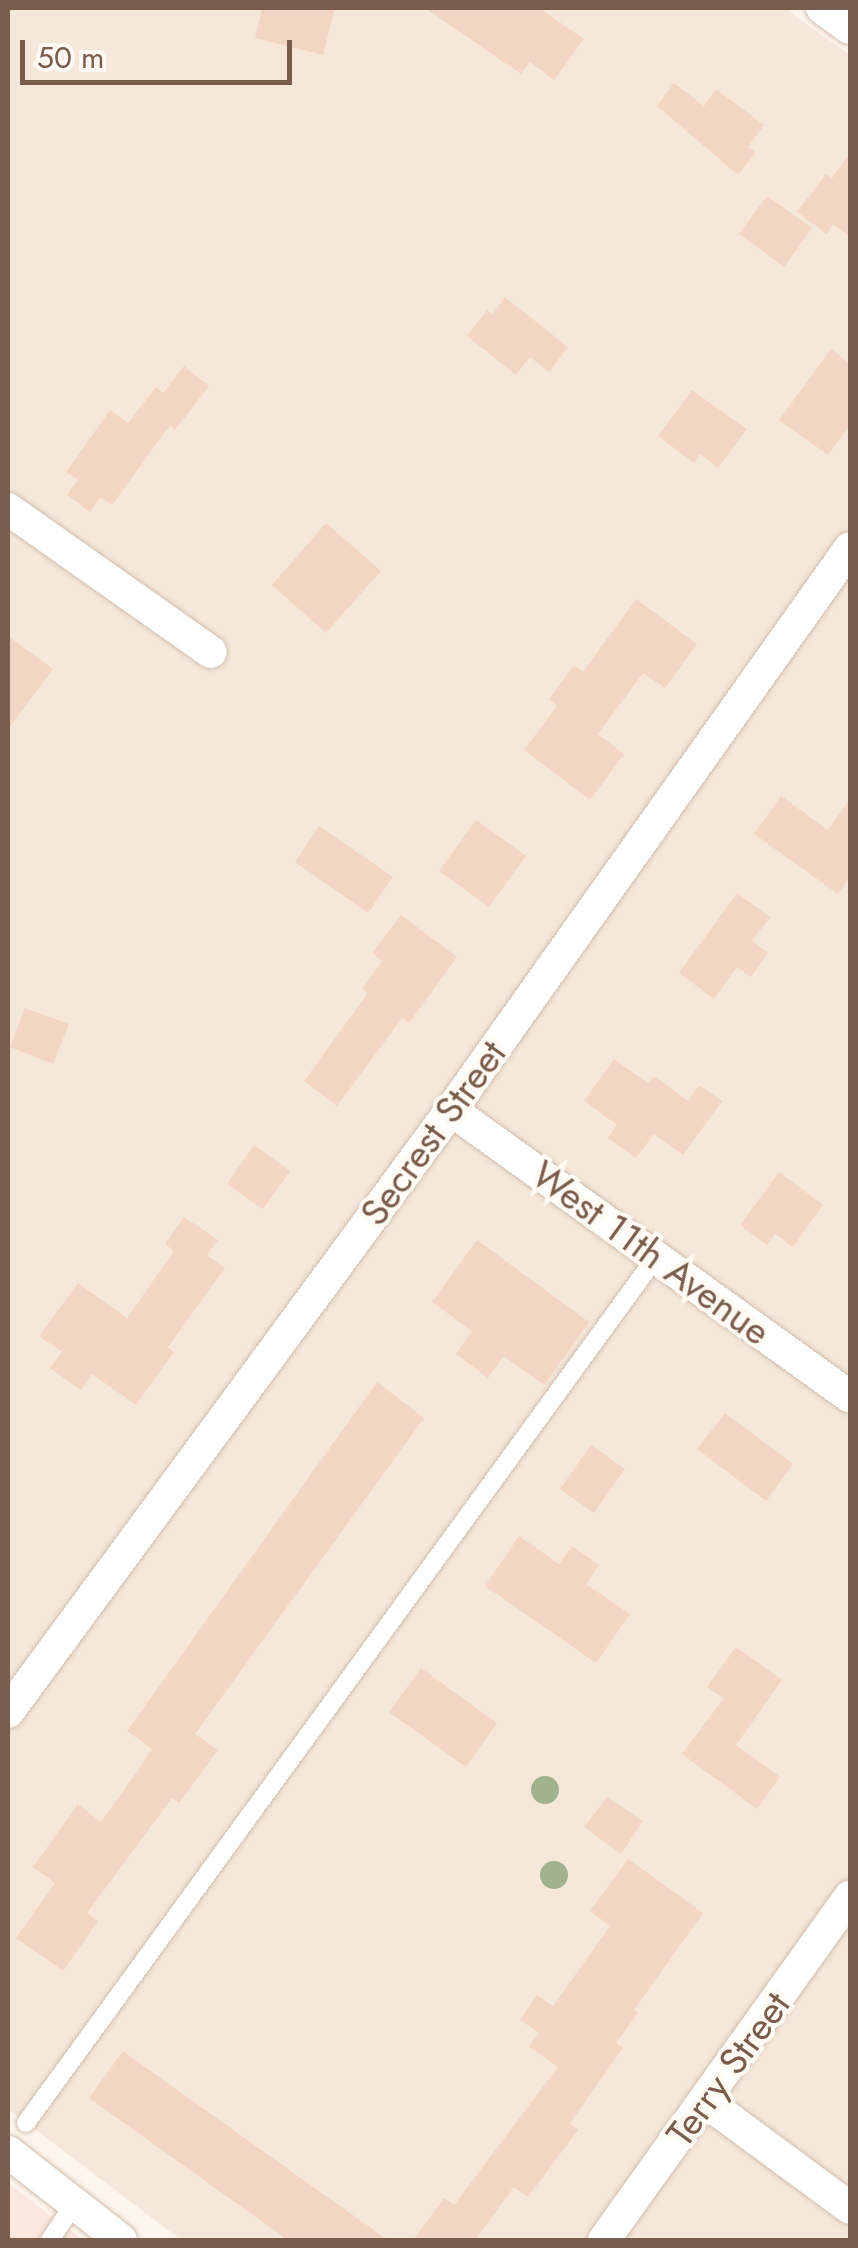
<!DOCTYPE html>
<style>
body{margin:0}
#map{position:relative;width:858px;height:2248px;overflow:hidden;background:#fdf6ec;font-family:Jost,sans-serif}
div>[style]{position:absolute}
.residential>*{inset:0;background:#f5e8da}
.commercial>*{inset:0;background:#fde8e0}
.building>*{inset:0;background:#f3d5c3}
.roads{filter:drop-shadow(0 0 2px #d1beb0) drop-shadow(0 0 2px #d1beb0)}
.service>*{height:18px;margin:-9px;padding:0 9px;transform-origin:9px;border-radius:9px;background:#fff}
.minor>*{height:32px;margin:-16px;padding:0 16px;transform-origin:16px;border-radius:16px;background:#fff}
.trees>*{width:28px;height:28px;margin:-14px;border-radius:50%;background:#a0b28e}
span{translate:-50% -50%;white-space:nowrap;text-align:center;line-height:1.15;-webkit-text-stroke:8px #fffaf3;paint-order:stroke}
.street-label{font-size:38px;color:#7a5c4d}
.frame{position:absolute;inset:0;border:10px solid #7a5c4d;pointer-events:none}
.scale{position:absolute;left:20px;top:40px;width:272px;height:45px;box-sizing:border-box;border:5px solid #7a5c4d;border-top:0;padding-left:12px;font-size:30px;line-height:35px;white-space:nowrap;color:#7a5c4d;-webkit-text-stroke:8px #fffaf3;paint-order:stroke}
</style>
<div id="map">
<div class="residential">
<div style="clip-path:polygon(8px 8px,784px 8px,850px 55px,850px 2240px,181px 2240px,8px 2109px)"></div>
</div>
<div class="commercial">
<div style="clip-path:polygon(8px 2183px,83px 2240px,8px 2240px)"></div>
</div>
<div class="building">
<div style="clip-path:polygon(262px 8px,335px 8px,323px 55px,255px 38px)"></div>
<div style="clip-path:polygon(425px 8px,539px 8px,584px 39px,554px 80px,530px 62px,521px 74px)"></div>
<div style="clip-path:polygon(674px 83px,704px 106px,716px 89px,764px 125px,748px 147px,756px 152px,738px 175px,657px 106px)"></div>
<div style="clip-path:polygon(850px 153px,850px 237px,833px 224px,827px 234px,797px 212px,826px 174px,832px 178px)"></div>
<div style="clip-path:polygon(767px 196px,812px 228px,784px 267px,739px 234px)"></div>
<div style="clip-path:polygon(505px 297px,568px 347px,549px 372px,530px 357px,516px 375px,467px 336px,487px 310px,492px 315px)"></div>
<div style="clip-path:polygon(831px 349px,850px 364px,850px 425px,828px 455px,779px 420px)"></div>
<div style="clip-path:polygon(184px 366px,209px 386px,175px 430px,170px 425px,112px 505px,100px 497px,90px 512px,67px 495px,78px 480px,66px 472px,110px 410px,128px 423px,156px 387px,163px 393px)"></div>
<div style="clip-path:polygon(692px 390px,747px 429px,718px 468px,700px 454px,694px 463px,658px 436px)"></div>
<div style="clip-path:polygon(326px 523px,381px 571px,326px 633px,272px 585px)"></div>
<div style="clip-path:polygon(636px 599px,697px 644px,665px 688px,643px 673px,598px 734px,624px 754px,590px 800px,524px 750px,557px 706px,549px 699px,574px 665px,583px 672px)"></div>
<div style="clip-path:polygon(8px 636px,53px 669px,8px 729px)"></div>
<div style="clip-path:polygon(781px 796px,828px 830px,850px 799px,850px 876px,838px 894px,754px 834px)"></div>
<div style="clip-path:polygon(476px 820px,526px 856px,489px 907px,439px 871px)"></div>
<div style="clip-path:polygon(319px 826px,393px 877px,368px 913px,295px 862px)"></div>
<div style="clip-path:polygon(737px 893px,770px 917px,752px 941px,768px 953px,751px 977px,737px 967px,714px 999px,679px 973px)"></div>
<div style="clip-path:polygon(401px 915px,457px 957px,409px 1023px,402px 1018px,337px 1106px,304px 1081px,368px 993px,362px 989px,382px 961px,372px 953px)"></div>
<div style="clip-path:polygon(25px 1008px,69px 1024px,53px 1064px,10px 1047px)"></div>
<div style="clip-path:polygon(614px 1059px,648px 1083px,654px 1076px,688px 1101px,699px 1085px,722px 1101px,683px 1155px,654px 1134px,636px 1158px,608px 1138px,617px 1125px,584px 1101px)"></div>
<div style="clip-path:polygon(254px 1145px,290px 1171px,263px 1209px,227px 1184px)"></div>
<div style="clip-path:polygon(779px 1172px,823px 1205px,793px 1247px,775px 1234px,767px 1245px,740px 1225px)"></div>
<div style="clip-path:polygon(184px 1217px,218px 1240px,207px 1255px,225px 1268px,168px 1347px,174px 1352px,136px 1405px,92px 1374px,81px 1390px,50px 1368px,62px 1352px,39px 1336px,78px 1283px,127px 1318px,174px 1251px,165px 1244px)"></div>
<div style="clip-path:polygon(477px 1240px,589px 1322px,544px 1385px,504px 1356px,488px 1378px,456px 1354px,472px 1331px,432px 1302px)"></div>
<div style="clip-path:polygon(377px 1382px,424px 1418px,195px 1734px,218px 1750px,179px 1803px,172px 1798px,87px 1913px,98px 1921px,63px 1971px,16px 1938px,55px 1883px,33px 1867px,78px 1804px,101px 1822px,137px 1772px,152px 1749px,127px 1731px)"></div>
<div style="clip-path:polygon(725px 1413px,793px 1464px,766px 1501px,697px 1449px)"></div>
<div style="clip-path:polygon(591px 1445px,625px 1469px,594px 1513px,560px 1489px)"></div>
<div style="clip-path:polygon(519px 1536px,559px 1564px,572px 1546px,599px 1565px,586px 1584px,630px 1614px,596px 1663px,485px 1586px)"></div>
<div style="clip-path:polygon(736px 1647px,782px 1680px,736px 1745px,780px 1777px,757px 1809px,682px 1754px,724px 1698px,707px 1687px)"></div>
<div style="clip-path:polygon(421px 1668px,497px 1723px,466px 1767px,389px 1712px)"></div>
<div style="clip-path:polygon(607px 1797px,643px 1821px,621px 1854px,584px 1827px)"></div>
<div style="clip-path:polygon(628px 1859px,703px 1913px,634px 2010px,638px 2013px,616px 2043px,623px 2048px,570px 2123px,578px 2130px,528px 2197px,514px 2187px,475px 2240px,413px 2240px,444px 2198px,454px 2205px,558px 2067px,529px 2047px,539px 2033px,520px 2020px,537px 1995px,553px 2006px,610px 1926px,590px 1911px)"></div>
<div style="clip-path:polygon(123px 2051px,156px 2075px,388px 2240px,288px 2240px,89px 2098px)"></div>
</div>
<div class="roads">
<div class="service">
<div style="left:26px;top:2123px;width:1071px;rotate:-53.96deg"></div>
<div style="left:50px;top:2240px;width:43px;rotate:-56.3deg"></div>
</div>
<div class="minor">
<div style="left:822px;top:8px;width:34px;rotate:36deg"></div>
<div style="left:8px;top:509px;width:248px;rotate:35.2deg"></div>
<div style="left:451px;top:1110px;width:491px;rotate:35.7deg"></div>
<div style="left:8px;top:1712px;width:747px;rotate:-53.65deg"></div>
<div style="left:451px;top:1110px;width:689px;rotate:-54.63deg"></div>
<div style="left:705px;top:2101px;width:180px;rotate:36.4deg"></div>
<div style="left:8px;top:2152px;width:143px;rotate:37.9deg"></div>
<div style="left:604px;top:2240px;width:422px;rotate:-54.4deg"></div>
</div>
</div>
<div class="trees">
<div style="left:545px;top:1790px"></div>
<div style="left:554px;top:1875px"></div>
</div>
<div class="street-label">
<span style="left:433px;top:1133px;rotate:-54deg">Secrest Street</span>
<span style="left:651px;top:1253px;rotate:36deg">West 11th Avenue</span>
<span style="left:728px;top:2069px;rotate:-54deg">Terry Street</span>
</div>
<div class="frame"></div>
<div class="scale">50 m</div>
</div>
